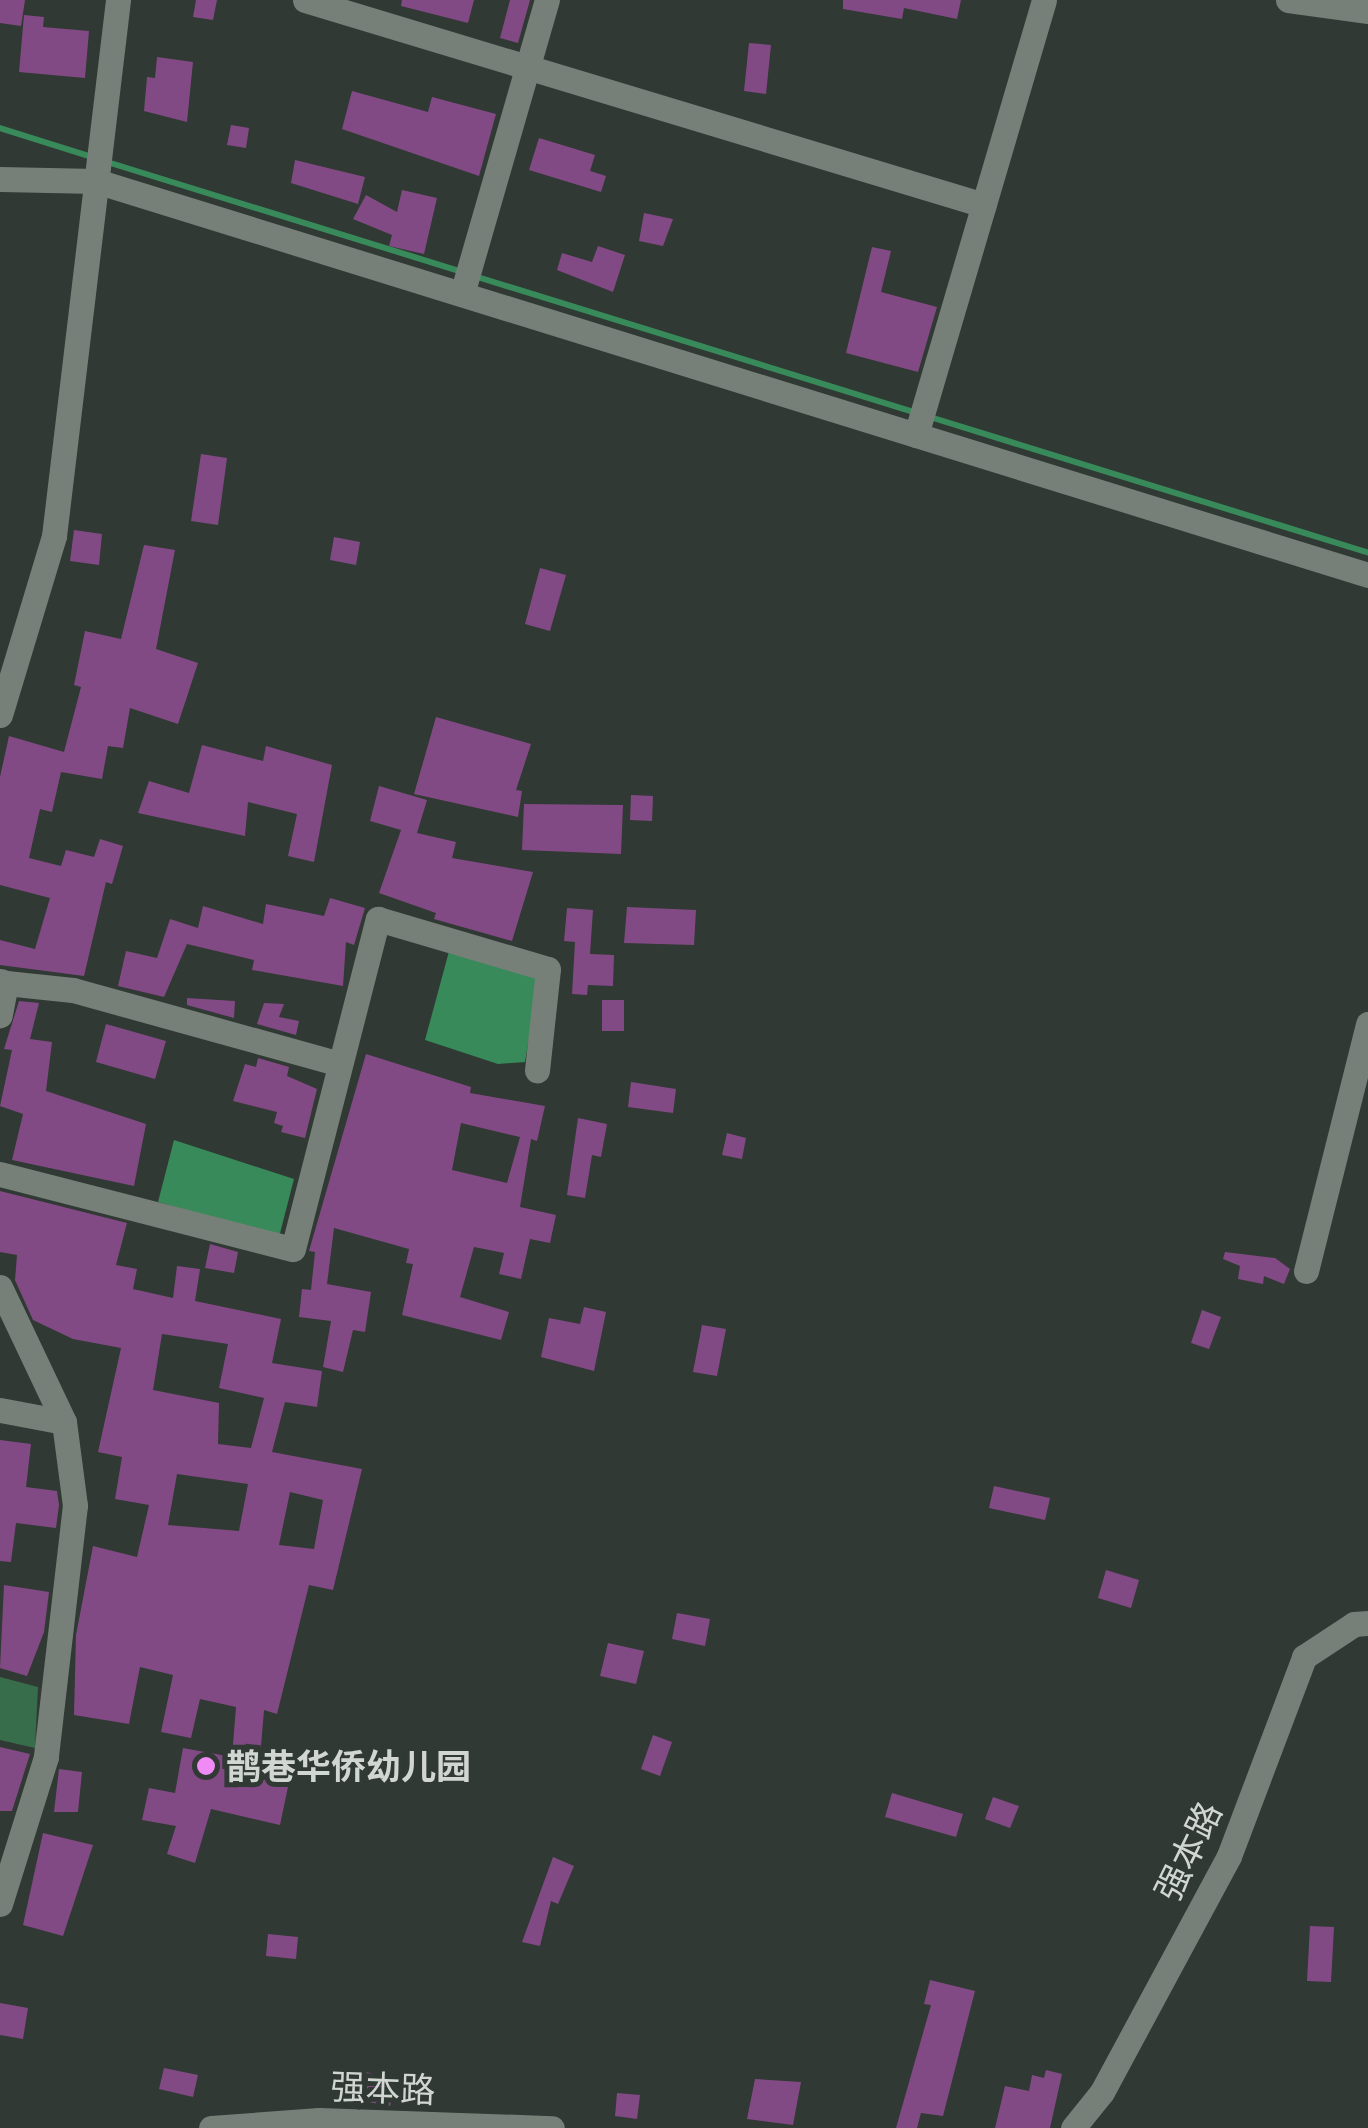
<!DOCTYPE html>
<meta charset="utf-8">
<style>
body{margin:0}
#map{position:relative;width:1368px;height:2128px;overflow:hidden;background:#303933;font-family:"Noto Serif","Noto Sans SC",serif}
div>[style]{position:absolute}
.green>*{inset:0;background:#376d4b}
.water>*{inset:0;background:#388a5a}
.stream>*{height:6px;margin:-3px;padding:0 3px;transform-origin:3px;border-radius:3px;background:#388a5a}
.building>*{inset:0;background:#824a84}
.minor>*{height:25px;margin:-12.5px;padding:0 12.5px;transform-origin:12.5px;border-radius:12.5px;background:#768079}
.dots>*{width:28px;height:28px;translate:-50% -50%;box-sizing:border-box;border:5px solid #303933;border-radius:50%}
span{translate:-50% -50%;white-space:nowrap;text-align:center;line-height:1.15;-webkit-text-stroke:10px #303933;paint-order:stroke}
.poi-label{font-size:35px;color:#d1d6d3;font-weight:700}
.left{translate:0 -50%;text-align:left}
.street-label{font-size:35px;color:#d1d6d3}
</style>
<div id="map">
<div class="green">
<div style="clip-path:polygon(0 1677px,38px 1687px,35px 1748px,0 1740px)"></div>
</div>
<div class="water">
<div style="clip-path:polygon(451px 944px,539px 978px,525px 1062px,498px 1064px,425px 1040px)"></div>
<div style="clip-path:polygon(174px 1140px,294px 1179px,279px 1237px,158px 1202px)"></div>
</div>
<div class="stream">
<div style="left:0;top:128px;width:96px;rotate:17.5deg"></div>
<div style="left:104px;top:161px;width:373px;rotate:17.2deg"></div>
<div style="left:471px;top:275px;width:468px;rotate:17.2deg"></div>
<div style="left:930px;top:417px;width:459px;rotate:17.2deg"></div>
</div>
<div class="building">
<div style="clip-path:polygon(0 0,25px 0,21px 26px,0 23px)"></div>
<div style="clip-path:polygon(196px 0,217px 0,213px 20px,193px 17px)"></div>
<div style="clip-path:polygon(402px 0,474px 0,468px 23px,401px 6px)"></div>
<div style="clip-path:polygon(510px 0,530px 0,518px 43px,500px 38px)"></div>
<div style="clip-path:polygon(843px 0,961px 0,957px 19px,904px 8px,902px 19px,843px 9px)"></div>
<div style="clip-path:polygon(24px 15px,44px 17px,43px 27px,89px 31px,85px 78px,19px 72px)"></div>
<div style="clip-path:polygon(749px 43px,771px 45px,766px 94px,744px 91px)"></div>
<div style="clip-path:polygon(157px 57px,193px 62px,187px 122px,144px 111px,147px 77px,155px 78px)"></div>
<div style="clip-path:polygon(352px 91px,428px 112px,432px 97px,496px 114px,479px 176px,342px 129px)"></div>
<div style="clip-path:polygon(231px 125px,249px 128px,246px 148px,227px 145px)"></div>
<div style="clip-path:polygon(539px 138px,595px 155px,590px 171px,606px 176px,601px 192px,529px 170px)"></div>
<div style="clip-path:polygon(295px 160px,365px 177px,358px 204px,291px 183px)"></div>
<div style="clip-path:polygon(402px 190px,437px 198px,424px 254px,389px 246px,392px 235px,353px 219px,366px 195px,397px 212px)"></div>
<div style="clip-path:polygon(644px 213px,673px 219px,663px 246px,639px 241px)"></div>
<div style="clip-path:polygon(598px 246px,625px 255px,613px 292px,557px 270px,562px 253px,592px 262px)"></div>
<div style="clip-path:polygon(872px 247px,891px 251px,881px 292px,937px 307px,918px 372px,846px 353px)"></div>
<div style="clip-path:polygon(201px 454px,227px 458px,218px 525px,191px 521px)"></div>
<div style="clip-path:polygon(74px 530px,102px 534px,99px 565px,70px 561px)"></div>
<div style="clip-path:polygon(334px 537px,360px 542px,356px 565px,330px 560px)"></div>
<div style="clip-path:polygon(144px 545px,175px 550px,156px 649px,198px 663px,178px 724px,130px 708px,123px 748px,108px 746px,102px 779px,61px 772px,52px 812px,40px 809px,29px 858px,61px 866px,66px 850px,94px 857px,100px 839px,123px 846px,112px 884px,106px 882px,84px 976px,0 965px,0 940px,35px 949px,50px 898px,0 885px,0 777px,9px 736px,64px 752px,81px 687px,74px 685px,85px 631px,121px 639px)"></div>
<div style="clip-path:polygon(540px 568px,566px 575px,550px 631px,525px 624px)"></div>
<div style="clip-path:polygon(436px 717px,531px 744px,516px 790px,522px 791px,518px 817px,414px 794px)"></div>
<div style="clip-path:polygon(202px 745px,263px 761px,266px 746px,332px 765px,314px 862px,288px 856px,297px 814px,248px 802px,245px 836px,138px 813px,149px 781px,189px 793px)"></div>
<div style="clip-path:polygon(379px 786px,427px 800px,417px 833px,456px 842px,452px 858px,533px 872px,512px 941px,434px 919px,436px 913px,379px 893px,401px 830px,370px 821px)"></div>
<div style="clip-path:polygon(631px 795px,653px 796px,652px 821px,630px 820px)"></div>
<div style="clip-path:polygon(524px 804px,623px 805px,621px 854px,522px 850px)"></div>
<div style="clip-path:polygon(330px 898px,365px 908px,354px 945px,346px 942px,343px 986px,252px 970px,254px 960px,187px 944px,164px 997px,118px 986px,126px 951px,157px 958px,170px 919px,198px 928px,203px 906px,263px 924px,266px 904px,324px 916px)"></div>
<div style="clip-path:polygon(627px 907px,696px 910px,694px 945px,624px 943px)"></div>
<div style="clip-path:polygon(567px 908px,593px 910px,590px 954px,614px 955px,613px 986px,588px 985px,587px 995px,572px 994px,575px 942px,564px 941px)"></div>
<div style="clip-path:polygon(187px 998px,235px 1001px,234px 1018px,187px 1005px)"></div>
<div style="clip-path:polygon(602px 1000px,624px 1000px,624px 1031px,602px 1031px)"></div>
<div style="clip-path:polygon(19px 1001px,39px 1003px,30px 1039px,52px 1042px,46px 1091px,146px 1124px,134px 1186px,12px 1160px,23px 1114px,0 1106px,12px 1050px,4px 1049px)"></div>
<div style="clip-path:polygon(264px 1003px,284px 1004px,279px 1017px,299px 1021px,296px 1035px,257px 1024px)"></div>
<div style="clip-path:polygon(106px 1024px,166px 1041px,155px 1079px,96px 1062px)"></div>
<div style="clip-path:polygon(evenodd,366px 1054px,471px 1087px,470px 1093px,545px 1106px,537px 1141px,531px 1139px,520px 1207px,556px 1215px,550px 1243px,530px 1239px,521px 1279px,499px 1274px,504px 1253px,474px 1247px,460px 1297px,509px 1312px,501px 1340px,402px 1315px,413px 1264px,406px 1263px,409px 1249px,334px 1228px,327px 1284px,371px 1292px,365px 1332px,353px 1330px,343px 1372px,323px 1367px,331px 1321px,299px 1317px,302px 1289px,311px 1290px,315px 1252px,309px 1251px,366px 1054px,461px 1123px,520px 1137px,507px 1183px,452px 1170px,461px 1123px)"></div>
<div style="clip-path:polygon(258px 1058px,289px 1067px,287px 1076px,317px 1089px,305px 1138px,281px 1132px,283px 1126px,274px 1123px,277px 1112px,233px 1101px,245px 1064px,256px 1067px)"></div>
<div style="clip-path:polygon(631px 1082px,676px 1089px,673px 1113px,628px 1107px)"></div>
<div style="clip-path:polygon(578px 1118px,607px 1124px,601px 1157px,592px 1155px,585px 1198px,567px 1195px)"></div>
<div style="clip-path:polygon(727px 1133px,746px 1138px,742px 1159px,722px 1155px)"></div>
<div style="clip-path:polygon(evenodd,0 1191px,127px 1223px,116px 1265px,137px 1269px,133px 1289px,173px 1298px,177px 1266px,200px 1269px,195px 1301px,281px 1319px,272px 1363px,322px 1371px,317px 1407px,285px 1402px,272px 1452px,362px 1469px,333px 1590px,309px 1585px,277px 1714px,264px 1710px,260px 1758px,293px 1763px,280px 1825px,211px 1809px,195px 1863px,167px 1854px,176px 1826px,142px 1820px,149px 1788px,175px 1793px,183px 1748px,232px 1757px,236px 1707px,200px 1699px,191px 1738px,161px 1732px,173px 1675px,140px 1667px,129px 1724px,74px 1715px,76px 1635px,93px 1546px,137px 1557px,149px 1505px,115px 1499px,122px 1457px,98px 1452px,121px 1348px,73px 1339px,33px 1320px,15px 1280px,17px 1255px,0 1252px,0 1191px,162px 1334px,228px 1344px,219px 1388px,264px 1398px,251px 1448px,218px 1444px,219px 1403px,153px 1390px,162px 1334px,0 1191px,177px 1474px,248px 1484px,239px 1531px,168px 1525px,177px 1474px,0 1191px,290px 1492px,323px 1500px,314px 1549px,279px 1545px,290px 1492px)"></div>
<div style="clip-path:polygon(210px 1244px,238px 1252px,234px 1273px,205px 1268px)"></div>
<div style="clip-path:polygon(1225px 1252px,1275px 1258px,1290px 1269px,1284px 1284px,1264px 1276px,1263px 1284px,1238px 1279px,1240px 1266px,1223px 1259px)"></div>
<div style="clip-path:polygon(584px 1307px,606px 1312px,594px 1371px,541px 1357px,549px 1318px,580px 1324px)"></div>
<div style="clip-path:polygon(1202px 1310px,1221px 1317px,1209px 1349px,1191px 1343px)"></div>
<div style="clip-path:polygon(702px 1325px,726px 1329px,717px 1376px,693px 1372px)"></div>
<div style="clip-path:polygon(0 1440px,31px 1444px,26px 1487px,57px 1491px,59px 1505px,56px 1528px,16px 1523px,11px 1562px,0 1561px)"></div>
<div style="clip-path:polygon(994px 1486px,1050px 1498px,1045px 1520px,989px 1508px)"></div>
<div style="clip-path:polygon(1106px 1570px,1139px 1580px,1131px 1608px,1098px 1598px)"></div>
<div style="clip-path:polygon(4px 1585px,49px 1592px,44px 1632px,27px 1676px,0 1668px)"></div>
<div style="clip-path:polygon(677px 1613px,710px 1619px,705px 1646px,672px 1639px)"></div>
<div style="clip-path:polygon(608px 1643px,644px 1651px,636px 1684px,600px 1676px)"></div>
<div style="clip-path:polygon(653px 1735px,672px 1742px,660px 1776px,641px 1769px)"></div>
<div style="clip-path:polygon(0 1747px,30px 1754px,12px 1811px,0 1811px)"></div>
<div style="clip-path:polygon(59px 1769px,82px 1772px,78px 1812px,54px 1812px)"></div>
<div style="clip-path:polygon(892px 1793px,963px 1814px,956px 1837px,885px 1817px)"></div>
<div style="clip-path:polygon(993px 1797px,1019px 1806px,1010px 1828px,985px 1819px)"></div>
<div style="clip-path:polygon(43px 1833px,93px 1845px,63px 1936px,23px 1925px)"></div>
<div style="clip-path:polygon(553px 1857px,574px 1866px,558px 1904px,551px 1901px,540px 1946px,522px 1942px)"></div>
<div style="clip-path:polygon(1310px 1926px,1334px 1927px,1331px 1982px,1307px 1981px)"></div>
<div style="clip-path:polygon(268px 1934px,298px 1937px,296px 1959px,266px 1956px)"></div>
<div style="clip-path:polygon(930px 1980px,975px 1991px,943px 2116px,921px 2113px,917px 2128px,896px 2128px,931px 2005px,924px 2004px)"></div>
<div style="clip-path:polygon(0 2003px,28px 2008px,23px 2039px,0 2035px)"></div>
<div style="clip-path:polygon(164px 2068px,198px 2075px,193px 2097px,159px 2089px)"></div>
<div style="clip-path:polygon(349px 2068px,396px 2079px,390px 2106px,342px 2097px)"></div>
<div style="clip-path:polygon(1046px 2070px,1062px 2074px,1050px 2128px,995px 2128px,1005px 2086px,1029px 2091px,1032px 2075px,1044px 2078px)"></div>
<div style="clip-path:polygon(755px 2079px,801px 2082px,793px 2125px,747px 2119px)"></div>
<div style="clip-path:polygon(617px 2093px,640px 2095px,637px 2119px,615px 2116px)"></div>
</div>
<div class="minor">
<div style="left:305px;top:0;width:709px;rotate:16.8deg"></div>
<div style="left:1288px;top:0;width:81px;rotate:7.8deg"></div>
<div style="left:0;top:179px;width:96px;rotate:1.2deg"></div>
<div style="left:96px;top:181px;width:1332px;rotate:17.21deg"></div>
<div style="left:462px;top:294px;width:306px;rotate:-73.9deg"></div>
<div style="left:916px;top:435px;width:453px;rotate:-73.6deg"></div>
<div style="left:0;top:715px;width:187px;rotate:-73.2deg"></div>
<div style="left:54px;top:536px;width:540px;rotate:-83.19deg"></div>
<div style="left:0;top:981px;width:6px;rotate:18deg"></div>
<div style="left:6px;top:983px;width:33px;rotate:101deg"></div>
<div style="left:6px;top:983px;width:67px;rotate:6deg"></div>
<div style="left:73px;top:990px;width:277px;rotate:15.5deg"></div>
<div style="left:0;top:1174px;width:302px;rotate:14.4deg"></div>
<div style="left:293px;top:1249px;width:341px;rotate:-75.6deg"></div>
<div style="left:378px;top:919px;width:177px;rotate:16.4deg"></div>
<div style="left:548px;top:969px;width:102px;rotate:96.2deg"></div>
<div style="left:1306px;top:1271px;width:255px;rotate:-75.9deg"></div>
<div style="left:0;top:1287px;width:149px;rotate:64.6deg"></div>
<div style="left:64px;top:1422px;width:84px;rotate:82.5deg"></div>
<div style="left:75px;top:1505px;width:254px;rotate:96.6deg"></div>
<div style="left:46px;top:1757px;width:154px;rotate:107.4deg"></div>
<div style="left:0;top:1410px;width:65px;rotate:10.6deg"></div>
<div style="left:211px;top:2128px;width:108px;rotate:-4.2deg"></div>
<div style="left:319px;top:2120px;width:233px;rotate:2deg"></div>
<div style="left:1073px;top:2128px;width:46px;rotate:-51.1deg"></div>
<div style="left:1102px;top:2092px;width:268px;rotate:-61.7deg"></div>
<div style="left:1229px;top:1856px;width:213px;rotate:-69.3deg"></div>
<div style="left:1304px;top:1657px;width:60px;rotate:-33.4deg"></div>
<div style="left:1354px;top:1624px;width:14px;rotate:-4deg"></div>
</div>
<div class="dots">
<div style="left:206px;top:1766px;background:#f08bf5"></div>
</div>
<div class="poi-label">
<span class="left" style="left:226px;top:1766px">鹊巷华侨幼儿园</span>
</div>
<div class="street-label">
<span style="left:1188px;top:1851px;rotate:-64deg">强本路</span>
<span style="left:383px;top:2088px;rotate:2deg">强本路</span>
</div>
</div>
